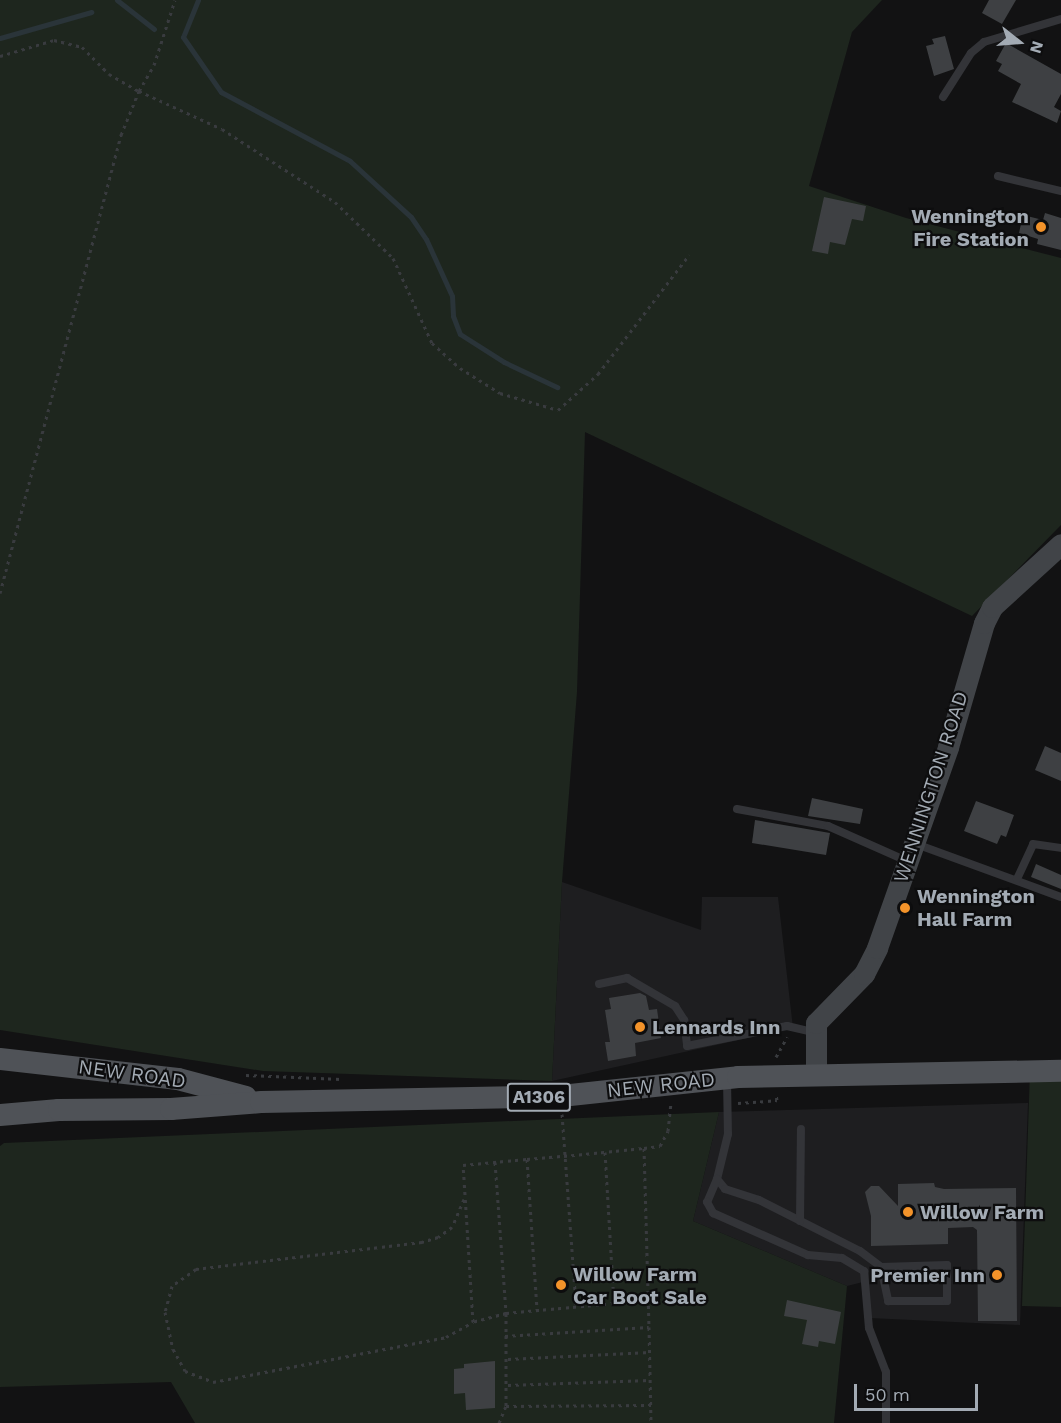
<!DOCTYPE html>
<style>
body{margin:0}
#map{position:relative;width:1061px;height:1423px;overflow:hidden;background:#121213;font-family:"Work Sans",sans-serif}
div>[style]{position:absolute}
.built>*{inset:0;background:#1e1e20}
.green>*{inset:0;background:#1e261e}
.stream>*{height:5px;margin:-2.5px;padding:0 2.5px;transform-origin:2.5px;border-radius:2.5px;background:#2a3439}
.building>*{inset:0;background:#3e4043}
.path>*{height:3px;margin-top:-1.5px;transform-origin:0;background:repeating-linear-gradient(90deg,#393b3f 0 3px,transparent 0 7.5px)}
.service>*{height:8px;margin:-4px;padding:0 4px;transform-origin:4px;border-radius:4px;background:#333438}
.secondary>*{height:21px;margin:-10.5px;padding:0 10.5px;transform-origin:10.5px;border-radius:10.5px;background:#414448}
.primary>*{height:22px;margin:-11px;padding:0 11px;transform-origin:11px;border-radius:11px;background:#4f5257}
.dots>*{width:16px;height:16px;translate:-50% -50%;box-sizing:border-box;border:3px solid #0d0d0e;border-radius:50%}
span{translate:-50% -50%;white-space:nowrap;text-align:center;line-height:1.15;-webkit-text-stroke:4.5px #0d0d0e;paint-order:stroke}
.shield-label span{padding:2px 4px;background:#0d0d0e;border:2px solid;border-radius:4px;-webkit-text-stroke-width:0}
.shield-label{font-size:18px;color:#a3abb4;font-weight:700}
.poi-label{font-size:20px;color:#a3abb4;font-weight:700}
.right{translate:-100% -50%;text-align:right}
.left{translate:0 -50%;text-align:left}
.street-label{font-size:20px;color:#a3abb4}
.north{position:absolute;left:989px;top:12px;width:60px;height:60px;-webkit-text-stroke:4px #0d0d0e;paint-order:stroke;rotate:107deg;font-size:16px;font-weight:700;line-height:24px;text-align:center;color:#a3abb4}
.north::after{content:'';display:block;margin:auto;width:21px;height:27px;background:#a3abb4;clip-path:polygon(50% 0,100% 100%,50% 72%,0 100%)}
.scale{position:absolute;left:854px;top:1384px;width:124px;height:27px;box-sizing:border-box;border:3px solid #a3abb4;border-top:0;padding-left:8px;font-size:18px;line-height:21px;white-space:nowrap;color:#a3abb4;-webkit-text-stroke:4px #0d0d0e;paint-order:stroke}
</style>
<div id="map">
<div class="built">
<div style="clip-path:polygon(562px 882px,701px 930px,702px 897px,778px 897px,793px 1028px,552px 1081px)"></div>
<div style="clip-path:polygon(1028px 1103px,1020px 1325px,870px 1318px,867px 1281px,847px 1286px,693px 1221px,719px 1112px)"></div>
</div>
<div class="green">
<div style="clip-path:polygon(0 0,882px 0,852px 32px,809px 186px,906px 218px,1061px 258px,1061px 525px,972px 616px,585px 432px,577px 692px,562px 882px,552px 1081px,263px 1071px,0 1030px)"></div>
<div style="clip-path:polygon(1030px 1071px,1061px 1071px,1061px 1307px,1022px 1306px)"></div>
<div style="clip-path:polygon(719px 1112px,693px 1221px,847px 1286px,834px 1423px,195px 1423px,171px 1382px,0 1387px,0 1146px,4px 1143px)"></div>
</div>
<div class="stream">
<div style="left:117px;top:0;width:47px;rotate:38.1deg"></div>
<div style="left:198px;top:0;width:40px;rotate:112deg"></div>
<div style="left:183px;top:37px;width:67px;rotate:55.4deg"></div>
<div style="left:221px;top:92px;width:146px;rotate:28.1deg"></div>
<div style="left:350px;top:161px;width:83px;rotate:42.6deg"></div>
<div style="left:411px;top:217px;width:27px;rotate:56deg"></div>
<div style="left:426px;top:239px;width:63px;rotate:65.5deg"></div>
<div style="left:452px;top:296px;width:20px;rotate:87deg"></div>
<div style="left:453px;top:316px;width:19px;rotate:69deg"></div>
<div style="left:460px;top:334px;width:52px;rotate:32.5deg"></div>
<div style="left:504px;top:362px;width:59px;rotate:25.3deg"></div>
<div style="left:0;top:38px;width:95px;rotate:-15.9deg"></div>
</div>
<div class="building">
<div style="clip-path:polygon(989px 0,1016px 0,1002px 24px,982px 13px)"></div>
<div style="clip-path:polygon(945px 36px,954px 69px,934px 76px,926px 46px,934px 44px,932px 39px)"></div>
<div style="clip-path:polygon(1006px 43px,1061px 74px,1061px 94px,1054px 107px,1061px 111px,1057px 123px,1012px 102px,1021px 84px,998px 71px,1002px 64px,996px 61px)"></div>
<div style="clip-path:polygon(824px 197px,866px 206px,863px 221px,852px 219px,845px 245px,830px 242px,828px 254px,812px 251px)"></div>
<div style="clip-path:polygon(1045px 213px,1061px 218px,1061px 250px,1037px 244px,1038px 239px,1019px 233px,1023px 215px,1043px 220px)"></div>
<div style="clip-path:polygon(1045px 746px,1061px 753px,1061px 781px,1035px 770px)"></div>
<div style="clip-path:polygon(812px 798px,863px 809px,860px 824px,808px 816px)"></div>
<div style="clip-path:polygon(976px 801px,1014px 815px,1006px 837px,1001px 835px,997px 844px,964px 831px)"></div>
<div style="clip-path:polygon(755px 820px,830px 833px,826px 855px,752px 843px)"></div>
<div style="clip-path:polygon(1036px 864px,1061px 875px,1061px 889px,1031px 877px)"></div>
<div style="clip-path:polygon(640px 993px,646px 996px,649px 1010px,657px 1009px,661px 1038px,635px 1043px,636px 1056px,608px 1061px,605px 1042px,610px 1042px,605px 1010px,611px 1009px,609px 998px)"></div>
<div style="clip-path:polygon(934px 1183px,935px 1187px,944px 1189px,1016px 1188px,1017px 1321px,978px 1321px,977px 1230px,973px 1227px,948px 1228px,948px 1244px,871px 1246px,871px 1216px,865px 1192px,871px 1186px,879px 1186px,898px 1206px,898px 1184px)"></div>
<div style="clip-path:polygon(787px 1300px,841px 1312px,835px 1344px,819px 1341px,818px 1347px,802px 1344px,807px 1320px,784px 1316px)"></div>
<div style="clip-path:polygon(495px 1361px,495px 1408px,466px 1410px,465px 1393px,454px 1394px,454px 1369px,464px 1368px,464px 1364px)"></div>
</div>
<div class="path">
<div style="left:0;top:56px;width:56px;rotate:-16.5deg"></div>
<div style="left:54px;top:40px;width:29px;rotate:14deg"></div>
<div style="left:82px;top:47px;width:38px;rotate:45deg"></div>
<div style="left:109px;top:74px;width:34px;rotate:30deg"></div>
<div style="left:139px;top:91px;width:30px;rotate:-60deg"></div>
<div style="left:154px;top:65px;width:68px;rotate:-72.1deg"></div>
<div style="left:0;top:593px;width:474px;rotate:-75.2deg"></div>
<div style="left:121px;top:135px;width:48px;rotate:-67.8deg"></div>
<div style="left:139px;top:91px;width:91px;rotate:24.6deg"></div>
<div style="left:222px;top:129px;width:135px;rotate:32.9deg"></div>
<div style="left:335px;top:202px;width:81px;rotate:44deg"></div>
<div style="left:393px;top:258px;width:94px;rotate:65.4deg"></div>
<div style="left:432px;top:343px;width:38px;rotate:42deg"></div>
<div style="left:460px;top:368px;width:47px;rotate:32deg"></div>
<div style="left:500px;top:393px;width:60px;rotate:16.3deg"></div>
<div style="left:558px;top:410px;width:54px;rotate:-42deg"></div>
<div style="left:598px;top:374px;width:150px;rotate:-52.6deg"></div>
<div style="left:776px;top:1057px;width:23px;rotate:-61deg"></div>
<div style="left:246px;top:1075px;width:95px;rotate:2.4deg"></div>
<div style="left:738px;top:1103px;width:39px;rotate:-4deg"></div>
<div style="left:777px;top:1100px;width:6px;rotate:-99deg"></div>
<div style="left:562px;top:1114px;width:193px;rotate:85.8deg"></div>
<div style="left:644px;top:1148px;width:179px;rotate:88.4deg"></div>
<div style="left:605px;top:1152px;width:151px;rotate:86.6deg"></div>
<div style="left:527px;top:1159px;width:151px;rotate:86.2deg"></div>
<div style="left:495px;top:1162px;width:151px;rotate:85.8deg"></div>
<div style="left:506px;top:1313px;width:34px;rotate:165deg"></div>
<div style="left:473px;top:1322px;width:157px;rotate:-93.6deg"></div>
<div style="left:463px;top:1165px;width:64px;rotate:-5.4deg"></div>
<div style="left:527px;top:1159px;width:37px;rotate:-5deg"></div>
<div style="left:564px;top:1156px;width:80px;rotate:-5.7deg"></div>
<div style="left:644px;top:1148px;width:16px;rotate:-7deg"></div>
<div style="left:660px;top:1146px;width:17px;rotate:-62deg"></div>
<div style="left:668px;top:1131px;width:28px;rotate:-84deg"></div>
<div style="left:464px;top:1199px;width:30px;rotate:113deg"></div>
<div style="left:452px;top:1227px;width:17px;rotate:144deg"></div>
<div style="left:438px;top:1237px;width:17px;rotate:163deg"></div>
<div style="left:422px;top:1242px;width:228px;rotate:173.2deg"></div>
<div style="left:196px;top:1269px;width:29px;rotate:145deg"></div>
<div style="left:172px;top:1286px;width:27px;rotate:105deg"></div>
<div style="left:165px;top:1312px;width:38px;rotate:78deg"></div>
<div style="left:173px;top:1349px;width:25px;rotate:61deg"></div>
<div style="left:185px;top:1371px;width:30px;rotate:21deg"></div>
<div style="left:213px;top:1382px;width:237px;rotate:-10.9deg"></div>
<div style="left:446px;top:1337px;width:31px;rotate:-29deg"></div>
<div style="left:505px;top:1336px;width:144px;rotate:-3.6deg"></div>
<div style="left:649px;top:1327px;width:96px;rotate:88.8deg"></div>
<div style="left:508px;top:1359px;width:142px;rotate:-2.8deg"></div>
<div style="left:508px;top:1385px;width:142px;rotate:-2deg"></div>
<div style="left:506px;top:1406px;width:145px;rotate:-0.4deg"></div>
<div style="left:499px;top:1423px;width:18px;rotate:-68deg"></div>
<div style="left:506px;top:1406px;width:93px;rotate:-90deg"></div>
<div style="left:506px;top:1313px;width:144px;rotate:-5.2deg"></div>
</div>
<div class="service">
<div style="left:943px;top:97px;width:52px;rotate:-57.5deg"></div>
<div style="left:971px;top:53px;width:17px;rotate:-40deg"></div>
<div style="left:984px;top:42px;width:80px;rotate:-16.6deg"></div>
<div style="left:998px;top:176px;width:65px;rotate:13.4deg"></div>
<div style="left:737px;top:809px;width:93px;rotate:10.6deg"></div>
<div style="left:828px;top:826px;width:86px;rotate:23.9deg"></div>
<div style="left:916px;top:844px;width:154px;rotate:20.1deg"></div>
<div style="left:1017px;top:879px;width:38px;rotate:-65deg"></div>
<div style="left:1033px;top:844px;width:28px;rotate:8deg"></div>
<div style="left:599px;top:984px;width:29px;rotate:-12deg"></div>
<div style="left:627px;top:978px;width:56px;rotate:30.3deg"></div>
<div style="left:675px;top:1006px;width:17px;rotate:57deg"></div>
<div style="left:684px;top:1020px;width:26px;rotate:83deg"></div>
<div style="left:687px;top:1046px;width:102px;rotate:-11.3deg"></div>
<div style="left:787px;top:1026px;width:28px;rotate:13deg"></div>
<div style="left:727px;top:1079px;width:55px;rotate:89deg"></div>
<div style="left:728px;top:1134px;width:46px;rotate:103.7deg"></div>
<div style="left:717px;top:1179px;width:13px;rotate:51deg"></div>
<div style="left:725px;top:1189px;width:36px;rotate:18deg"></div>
<div style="left:759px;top:1200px;width:113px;rotate:26.8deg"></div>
<div style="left:860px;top:1251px;width:26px;rotate:37deg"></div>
<div style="left:881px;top:1267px;width:35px;rotate:78deg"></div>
<div style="left:888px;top:1301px;width:59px"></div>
<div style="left:947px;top:1301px;width:36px;rotate:-90deg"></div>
<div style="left:947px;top:1265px;width:66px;rotate:178.3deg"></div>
<div style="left:717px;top:1179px;width:25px;rotate:113deg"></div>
<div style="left:707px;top:1202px;width:13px;rotate:61deg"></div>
<div style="left:713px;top:1213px;width:104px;rotate:23.9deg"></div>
<div style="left:808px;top:1255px;width:34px;rotate:5deg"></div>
<div style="left:842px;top:1258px;width:26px;rotate:31deg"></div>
<div style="left:864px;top:1271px;width:57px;rotate:85deg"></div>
<div style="left:869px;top:1328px;width:47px;rotate:68.9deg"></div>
<div style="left:886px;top:1372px;width:51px;rotate:90deg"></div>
<div style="left:800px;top:1221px;width:92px;rotate:-89.4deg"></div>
</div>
<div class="secondary">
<div style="left:816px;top:1075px;width:52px;rotate:-90deg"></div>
<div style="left:816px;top:1023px;width:69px;rotate:-45.6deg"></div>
<div style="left:864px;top:974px;width:29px;rotate:-63deg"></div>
<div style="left:877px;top:948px;width:213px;rotate:-70.5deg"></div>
<div style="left:948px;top:747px;width:129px;rotate:-73.8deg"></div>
<div style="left:984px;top:623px;width:18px;rotate:-63deg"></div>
<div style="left:992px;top:607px;width:93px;rotate:-42.4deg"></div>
</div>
<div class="primary">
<div style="left:0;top:1059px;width:179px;rotate:6.4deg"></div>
<div style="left:178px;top:1079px;width:70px;rotate:14.8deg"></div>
<div style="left:0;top:1115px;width:59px;rotate:-4.8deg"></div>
<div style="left:59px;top:1110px;width:112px;rotate:-0.5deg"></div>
<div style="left:171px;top:1109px;width:90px;rotate:-4.4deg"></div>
<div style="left:261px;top:1102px;width:300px;rotate:-1.1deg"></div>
<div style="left:561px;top:1096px;width:178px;rotate:-6.1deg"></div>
<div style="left:738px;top:1077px;width:323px;rotate:-1.1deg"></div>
</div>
<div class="dots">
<div style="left:1041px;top:227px;background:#f3932a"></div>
<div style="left:905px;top:908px;background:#f3932a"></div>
<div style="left:640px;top:1027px;background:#f3932a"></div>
<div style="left:908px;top:1212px;background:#f3932a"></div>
<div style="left:997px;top:1275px;background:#f3932a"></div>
<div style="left:561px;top:1285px;background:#f3932a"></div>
</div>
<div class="shield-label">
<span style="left:539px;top:1097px">A1306</span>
</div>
<div class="poi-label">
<span class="right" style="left:1029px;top:228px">Wennington<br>Fire Station</span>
<span class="left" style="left:917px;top:908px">Wennington<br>Hall Farm</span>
<span class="left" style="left:652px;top:1027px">Lennards Inn</span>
<span class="left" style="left:920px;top:1212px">Willow Farm</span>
<span class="left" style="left:573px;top:1286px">Willow Farm<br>Car Boot Sale</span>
<span class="right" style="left:985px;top:1275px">Premier Inn</span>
</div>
<div class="street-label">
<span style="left:931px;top:787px;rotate:-72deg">WENNINGTON ROAD</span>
<span style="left:132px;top:1074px;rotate:8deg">NEW ROAD</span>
<span style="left:661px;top:1085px;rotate:-6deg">NEW ROAD</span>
</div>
<div class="north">N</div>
<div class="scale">50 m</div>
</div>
